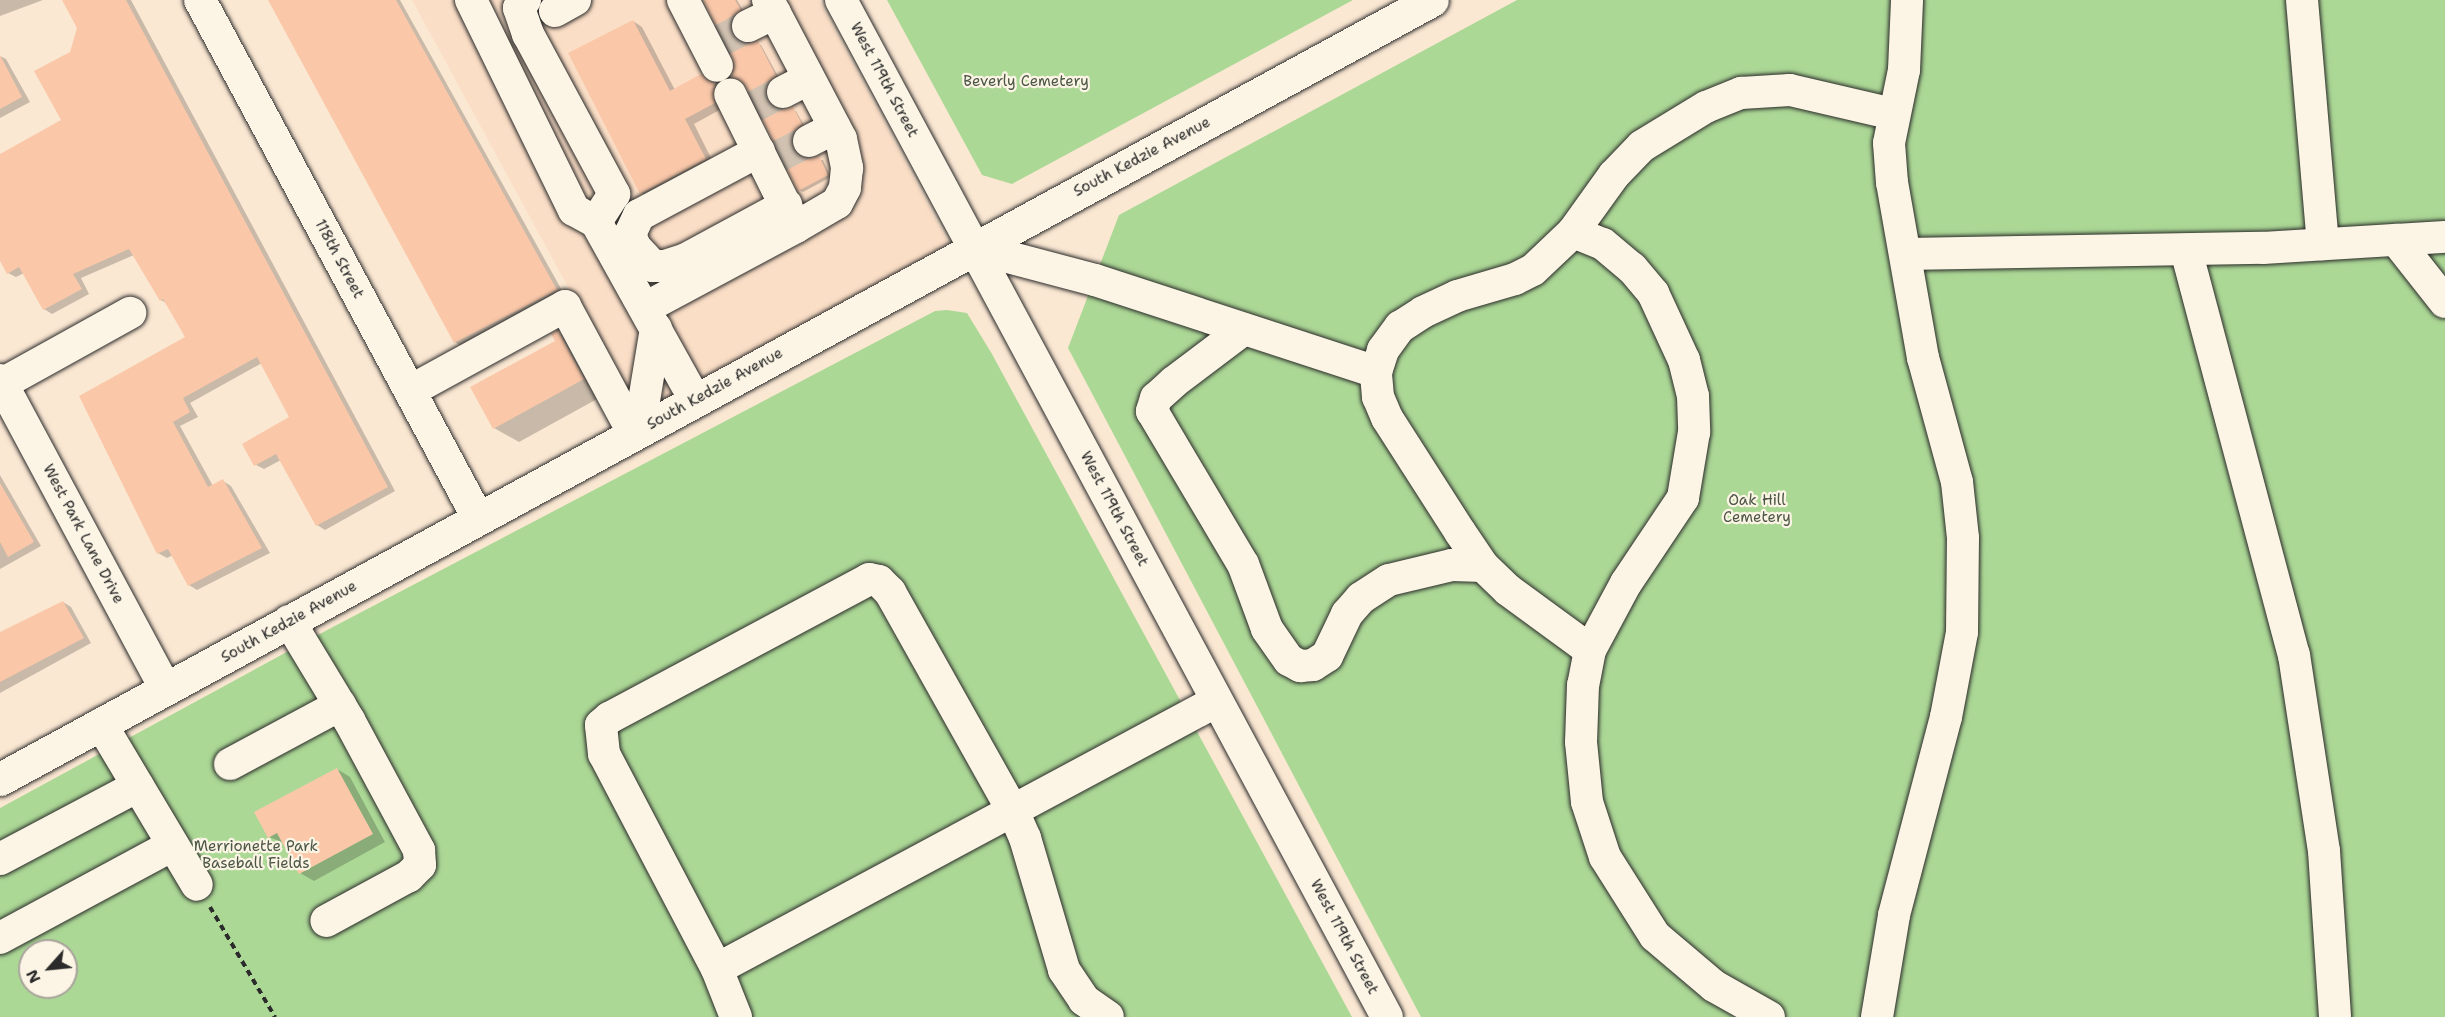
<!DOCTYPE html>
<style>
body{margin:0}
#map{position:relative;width:2445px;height:1017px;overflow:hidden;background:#fbe8d3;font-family:"Shantell Sans",sans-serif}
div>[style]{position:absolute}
.built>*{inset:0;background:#fbdec6}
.green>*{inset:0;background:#acd896}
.shadow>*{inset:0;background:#0003}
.building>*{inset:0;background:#fac8a9}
.minor-tunnel>*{height:32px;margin-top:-16px;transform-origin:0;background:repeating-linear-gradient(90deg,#d1c2b1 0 32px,transparent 0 48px)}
.path>*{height:4px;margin-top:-2px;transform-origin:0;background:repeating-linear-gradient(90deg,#2b2b2b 0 6px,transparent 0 10.5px)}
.roads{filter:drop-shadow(0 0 2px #2b2b2b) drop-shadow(0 0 2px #2b2b2b)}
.minor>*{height:32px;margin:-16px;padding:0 16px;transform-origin:16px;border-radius:16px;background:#fcf5e5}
.major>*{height:33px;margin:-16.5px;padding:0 16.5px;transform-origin:16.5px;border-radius:16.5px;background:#fcf5e5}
span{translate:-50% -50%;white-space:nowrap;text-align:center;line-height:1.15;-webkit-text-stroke:4.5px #fcf5e5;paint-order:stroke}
.street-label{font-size:15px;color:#2b2b2b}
.park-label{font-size:15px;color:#4b5646}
.north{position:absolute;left:18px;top:939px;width:60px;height:60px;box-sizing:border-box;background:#fcf5e5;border:2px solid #a8a49b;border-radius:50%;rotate:243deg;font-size:16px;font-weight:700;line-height:24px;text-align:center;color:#2b2b2b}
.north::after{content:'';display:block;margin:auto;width:21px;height:27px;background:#2b2b2b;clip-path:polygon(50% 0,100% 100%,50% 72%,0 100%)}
</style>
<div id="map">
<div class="built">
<div style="clip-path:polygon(412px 0,819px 0,951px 248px,638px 416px)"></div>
</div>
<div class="green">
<div style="clip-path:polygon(887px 0,1353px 0,1012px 184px,982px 175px)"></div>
<div style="clip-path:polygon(1517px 0,2445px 0,2445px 1017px,1421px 1017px,1068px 348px,1119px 215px)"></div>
<div style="clip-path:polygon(evenodd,947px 310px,967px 313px,992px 354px,1352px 1017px,0 1017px,0 808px,331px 628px,935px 311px,947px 310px,30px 951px,66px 951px,66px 987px,30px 987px,30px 951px)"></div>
</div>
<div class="shadow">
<div style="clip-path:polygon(0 0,43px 0,0 16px)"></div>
<div style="clip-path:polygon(64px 0,131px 0,395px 491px,325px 530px,317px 525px,281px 460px,264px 469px,256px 465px,291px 418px,262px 363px,190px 403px,198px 417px,180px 426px,213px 486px,223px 481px,231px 486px,270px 553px,197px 590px,189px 585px,173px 555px,167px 558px,158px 553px,81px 397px,187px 338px,168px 304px,161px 300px,134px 255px,81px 278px,89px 294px,52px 314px,44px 309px,24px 273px,16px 277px,8px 273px,0 257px,0 155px,63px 120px,79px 28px)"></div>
<div style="clip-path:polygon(272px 0,400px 0,564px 294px,462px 347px,455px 342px)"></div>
<div style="clip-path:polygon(713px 0,737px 0,744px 12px,734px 27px,736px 38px,746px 45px,761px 45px,779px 78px,771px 85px,771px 104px,782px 111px,796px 111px,805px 127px,797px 134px,797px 153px,808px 160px,823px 160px,831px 177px,803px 192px,799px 190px,735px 57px)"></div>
<div style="clip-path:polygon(633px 21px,642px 27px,675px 90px,710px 81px,724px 90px,723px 108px,694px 124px,714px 164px,650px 198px,641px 193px)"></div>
<div style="clip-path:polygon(0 56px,6px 59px,30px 102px,0 118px)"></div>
<div style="clip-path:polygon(558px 332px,582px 346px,608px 393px,519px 442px,494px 428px,557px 341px)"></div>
<div style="clip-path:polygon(0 475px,41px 546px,0 569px)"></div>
<div style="clip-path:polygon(63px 602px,71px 607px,91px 643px,0 693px,0 635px)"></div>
<div style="clip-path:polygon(337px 769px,350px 777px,385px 842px,314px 881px,300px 873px,284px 843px,269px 837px)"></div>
</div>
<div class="building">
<div style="clip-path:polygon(62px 0,126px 0,388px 487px,316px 526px,276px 454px,254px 466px,242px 444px,289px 417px,257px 357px,183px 398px,190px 412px,173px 422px,208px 487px,223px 479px,262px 548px,188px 586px,168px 549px,157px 554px,79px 396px,185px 337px,163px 299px,160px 301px,129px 249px,73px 274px,82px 289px,43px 310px,19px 267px,7px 274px,0 261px,0 154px,61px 120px,34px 71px,70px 52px,77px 28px)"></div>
<div style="clip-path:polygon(268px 0,396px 0,557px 290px,454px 343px)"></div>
<div style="clip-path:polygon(703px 0,735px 0,741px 10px,730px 24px,732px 34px,746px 44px,758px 41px,776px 76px,768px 83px,767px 101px,781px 110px,793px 107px,802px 124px,794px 132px,793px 150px,807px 159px,819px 156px,828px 175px,798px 191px,746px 86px,732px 76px,733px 58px)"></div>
<div style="clip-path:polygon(633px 20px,670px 91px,701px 74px,715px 84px,715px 103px,685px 119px,706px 159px,640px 194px,568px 53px)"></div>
<div style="clip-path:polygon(0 55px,22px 97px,0 109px)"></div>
<div style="clip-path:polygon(558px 330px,584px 379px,493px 429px,470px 387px,555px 341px,551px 334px)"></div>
<div style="clip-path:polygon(0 483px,34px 542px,8px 557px,0 542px)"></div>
<div style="clip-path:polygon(63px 601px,84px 638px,0 682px,0 632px)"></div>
<div style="clip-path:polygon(337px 768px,373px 834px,299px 874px,277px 833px,268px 838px,254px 812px)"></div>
</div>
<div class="minor-tunnel">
<div style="left:718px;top:42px;width:34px;rotate:-28deg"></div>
<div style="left:753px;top:107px;width:34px;rotate:-27deg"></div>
<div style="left:777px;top:157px;width:36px;rotate:-27deg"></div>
</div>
<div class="path">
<div style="left:210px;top:907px;width:128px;rotate:59.4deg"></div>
</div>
<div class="roads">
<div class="minor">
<div style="left:200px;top:0;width:588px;rotate:61.78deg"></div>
<div style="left:471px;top:0;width:234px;rotate:63.9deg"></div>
<div style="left:574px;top:210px;width:25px;rotate:29deg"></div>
<div style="left:596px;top:222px;width:204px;rotate:60.9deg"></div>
<div style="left:525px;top:0;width:10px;rotate:127deg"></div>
<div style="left:519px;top:8px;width:28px;rotate:71deg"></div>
<div style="left:528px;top:34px;width:182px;rotate:61.7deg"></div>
<div style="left:614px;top:194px;width:33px;rotate:123deg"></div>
<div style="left:683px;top:0;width:74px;rotate:62.7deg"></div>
<div style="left:768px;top:0;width:157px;rotate:62.3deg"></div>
<div style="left:841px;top:139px;width:30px;rotate:78deg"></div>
<div style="left:847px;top:168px;width:20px;rotate:96deg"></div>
<div style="left:845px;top:188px;width:17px;rotate:118deg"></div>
<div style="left:837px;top:203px;width:48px;rotate:149.7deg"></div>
<div style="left:841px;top:0;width:1154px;rotate:61.77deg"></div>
<div style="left:2302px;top:0;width:245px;rotate:85.1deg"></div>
<div style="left:555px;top:11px;width:23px;rotate:-29deg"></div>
<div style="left:748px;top:26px;width:30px;rotate:-26deg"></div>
<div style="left:783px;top:92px;width:29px;rotate:-27deg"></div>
<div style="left:809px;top:141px;width:29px;rotate:-27deg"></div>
<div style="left:759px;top:151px;width:136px;rotate:151.9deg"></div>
<div style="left:639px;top:215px;width:21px;rotate:115deg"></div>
<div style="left:630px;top:234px;width:14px;rotate:69deg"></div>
<div style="left:635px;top:247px;width:26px;rotate:47deg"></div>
<div style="left:653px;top:266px;width:12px"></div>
<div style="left:665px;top:266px;width:22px;rotate:-18deg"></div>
<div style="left:686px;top:259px;width:114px;rotate:-28.4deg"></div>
<div style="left:1573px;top:232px;width:32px;rotate:22deg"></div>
<div style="left:1603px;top:244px;width:38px;rotate:40deg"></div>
<div style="left:1632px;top:268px;width:33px;rotate:50deg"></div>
<div style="left:1653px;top:293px;width:74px;rotate:65.2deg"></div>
<div style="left:1684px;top:360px;width:37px;rotate:76deg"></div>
<div style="left:1693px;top:396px;width:36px;rotate:88deg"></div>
<div style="left:1694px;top:432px;width:67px;rotate:99.5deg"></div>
<div style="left:1683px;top:498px;width:102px;rotate:123.8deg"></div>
<div style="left:1626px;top:583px;width:76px;rotate:118.2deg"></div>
<div style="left:1590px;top:650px;width:36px;rotate:101deg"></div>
<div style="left:1583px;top:685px;width:57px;rotate:92deg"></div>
<div style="left:1581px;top:742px;width:60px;rotate:84.3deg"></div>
<div style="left:1587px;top:802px;width:58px;rotate:71.9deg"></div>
<div style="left:1605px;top:857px;width:93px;rotate:57.7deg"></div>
<div style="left:1655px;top:936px;width:77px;rotate:40.3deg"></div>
<div style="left:1714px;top:986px;width:63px;rotate:29.4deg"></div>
<div style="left:2396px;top:240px;width:79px;rotate:51.7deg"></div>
<div style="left:974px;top:248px;width:125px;rotate:14.8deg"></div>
<div style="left:1095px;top:280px;width:296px;rotate:18.1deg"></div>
<div style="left:2186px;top:250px;width:419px;rotate:75.1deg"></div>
<div style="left:2294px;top:655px;width:198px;rotate:81.3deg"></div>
<div style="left:2324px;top:851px;width:166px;rotate:86.2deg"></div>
<div style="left:1906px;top:254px;width:357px;rotate:-1deg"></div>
<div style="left:2263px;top:248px;width:182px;rotate:-3.5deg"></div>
<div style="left:645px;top:308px;width:171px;rotate:-28.2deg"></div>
<div style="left:796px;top:227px;width:148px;rotate:-116.4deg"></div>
<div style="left:1244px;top:329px;width:88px;rotate:142.9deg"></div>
<div style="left:1174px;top:382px;width:24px;rotate:138deg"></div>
<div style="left:1156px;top:398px;width:14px;rotate:107deg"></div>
<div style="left:1152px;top:411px;width:178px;rotate:59.3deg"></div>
<div style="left:1243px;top:564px;width:69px;rotate:69.7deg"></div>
<div style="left:1267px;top:629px;width:38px;rotate:55deg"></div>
<div style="left:1289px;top:660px;width:13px;rotate:29deg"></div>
<div style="left:1300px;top:666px;width:13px;rotate:-4deg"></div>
<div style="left:1313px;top:665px;width:17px;rotate:-33deg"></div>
<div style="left:1327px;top:656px;width:47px;rotate:-64.5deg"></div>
<div style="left:1347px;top:614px;width:21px;rotate:-49deg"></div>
<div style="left:1361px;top:598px;width:33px;rotate:-33deg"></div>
<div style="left:1389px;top:580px;width:65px;rotate:-13.4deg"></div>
<div style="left:1452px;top:565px;width:31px;rotate:2deg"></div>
<div style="left:0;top:380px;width:351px;rotate:61.8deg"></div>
<div style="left:0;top:385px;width:149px;rotate:-29deg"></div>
<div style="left:410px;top:391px;width:177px;rotate:-28.7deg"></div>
<div style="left:565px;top:306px;width:145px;rotate:61.7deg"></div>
<div style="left:639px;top:431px;width:104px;rotate:-80.6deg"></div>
<div style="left:289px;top:621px;width:116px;rotate:58.8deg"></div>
<div style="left:349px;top:720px;width:148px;rotate:61.7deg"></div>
<div style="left:419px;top:850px;width:15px;rotate:86deg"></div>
<div style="left:420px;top:865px;width:16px;rotate:135deg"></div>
<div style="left:409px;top:876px;width:94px;rotate:151.5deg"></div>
<div style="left:1590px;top:650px;width:102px;rotate:-143.8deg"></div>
<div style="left:1508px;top:590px;width:35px;rotate:-136deg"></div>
<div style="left:1483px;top:566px;width:41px;rotate:-124.1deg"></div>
<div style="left:1460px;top:532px;width:135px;rotate:-122.6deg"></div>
<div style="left:1387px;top:418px;width:23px;rotate:-113deg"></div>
<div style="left:1378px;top:397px;width:25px;rotate:-95deg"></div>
<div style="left:1376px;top:372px;width:23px;rotate:-72deg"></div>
<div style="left:1383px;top:350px;width:29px;rotate:-54deg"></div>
<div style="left:1400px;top:327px;width:27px;rotate:-33deg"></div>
<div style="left:1423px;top:312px;width:38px;rotate:-25deg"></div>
<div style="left:1457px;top:296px;width:60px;rotate:-16.3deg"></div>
<div style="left:1515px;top:279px;width:20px;rotate:-27deg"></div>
<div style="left:1533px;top:270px;width:55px;rotate:-43.5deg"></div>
<div style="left:1573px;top:232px;width:70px;rotate:-54.3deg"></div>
<div style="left:1614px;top:175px;width:40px;rotate:-46deg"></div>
<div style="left:1642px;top:146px;width:75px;rotate:-31.4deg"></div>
<div style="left:1706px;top:107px;width:38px;rotate:-22deg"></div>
<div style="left:1741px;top:93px;width:49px;rotate:-3.5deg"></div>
<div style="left:1790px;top:90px;width:106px;rotate:13.1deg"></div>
<div style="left:101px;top:724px;width:187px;rotate:59.2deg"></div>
<div style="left:230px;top:764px;width:125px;rotate:-28.2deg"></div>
<div style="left:0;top:859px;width:156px;rotate:-27.9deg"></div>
<div style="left:0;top:938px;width:196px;rotate:-28.3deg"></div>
<div style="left:717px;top:969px;width:567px;rotate:-28.19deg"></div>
<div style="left:736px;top:1017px;width:52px;rotate:-111.6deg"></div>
<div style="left:717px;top:969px;width:243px;rotate:-117.7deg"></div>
<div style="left:604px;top:754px;width:29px;rotate:-96deg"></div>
<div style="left:601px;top:725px;width:11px;rotate:-41deg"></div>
<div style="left:609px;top:718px;width:295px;rotate:-28.1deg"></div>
<div style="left:869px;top:579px;width:10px;rotate:11deg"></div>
<div style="left:879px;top:581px;width:16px;rotate:45deg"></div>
<div style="left:890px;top:592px;width:251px;rotate:60.7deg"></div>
<div style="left:1013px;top:811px;width:30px;rotate:66deg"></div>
<div style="left:1025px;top:838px;width:138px;rotate:73.5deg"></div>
<div style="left:1064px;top:970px;width:36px;rotate:56deg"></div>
<div style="left:1084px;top:1000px;width:29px;rotate:35deg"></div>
<div style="left:1877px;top:1017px;width:103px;rotate:-80.5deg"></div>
<div style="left:1894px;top:915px;width:205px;rotate:-75.3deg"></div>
<div style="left:1946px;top:717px;width:86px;rotate:-79.3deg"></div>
<div style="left:1962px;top:632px;width:94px;rotate:-89.4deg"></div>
<div style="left:1963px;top:538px;width:56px;rotate:-96.1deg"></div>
<div style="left:1957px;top:482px;width:129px;rotate:-105.3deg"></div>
<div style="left:1923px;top:358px;width:178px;rotate:-100deg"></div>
<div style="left:1892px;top:183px;width:40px;rotate:-94.3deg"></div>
<div style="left:1889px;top:143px;width:75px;rotate:-78.4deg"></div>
<div style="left:1904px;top:70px;width:70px;rotate:-87.5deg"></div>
</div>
<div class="major">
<div style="left:0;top:779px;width:1630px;rotate:-28.55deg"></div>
</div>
</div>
<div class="street-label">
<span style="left:884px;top:80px;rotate:62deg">West 119th Street</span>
<span style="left:1142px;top:157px;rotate:-28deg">South Kedzie Avenue</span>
<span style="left:339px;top:259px;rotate:62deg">118th Street</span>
<span style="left:715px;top:389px;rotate:-29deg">South Kedzie Avenue</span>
<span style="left:1114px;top:509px;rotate:62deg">West 119th Street</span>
<span style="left:83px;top:534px;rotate:62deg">West Park Lane Drive</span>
<span style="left:289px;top:622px;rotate:-29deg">South Kedzie Avenue</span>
<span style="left:1344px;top:937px;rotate:62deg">West 119th Street</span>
</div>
<div class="park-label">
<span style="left:1026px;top:82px">Beverly Cemetery</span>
<span style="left:1757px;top:509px">Oak Hill<br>Cemetery</span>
<span style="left:256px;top:855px">Merrionette Park<br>Baseball Fields</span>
</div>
<div class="north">N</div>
</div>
